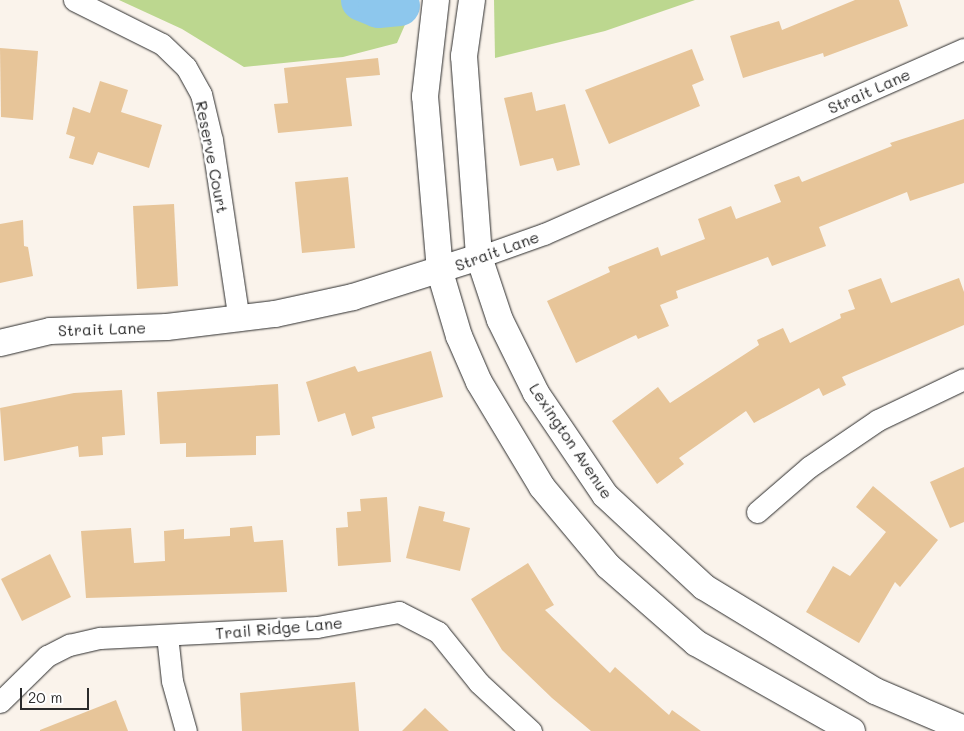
<!DOCTYPE html>
<style>
body{margin:0}
#map{position:relative;width:964px;height:731px;overflow:hidden;background:#faf3eb;font-family:Mali,sans-serif}
div>[style]{position:absolute}
.green>*{inset:0;background:#bcd78f}
.river>*{height:41px;margin:-20.5px;padding:0 20.5px;transform-origin:20.5px;border-radius:20.5px;background:#8dc7ed}
.building>*{inset:0;background:#e7c599}
.roads{filter:drop-shadow(0 0 1px #2b2b2b) drop-shadow(0 0 1px #2b2b2b)}
.minor>*{height:21px;margin:-10.5px;padding:0 10.5px;transform-origin:10.5px;border-radius:10.5px;background:#fff}
.tertiary>*{height:26px;margin:-13px;padding:0 13px;transform-origin:13px;border-radius:13px;background:#fff}
span{translate:-50% -50%;white-space:nowrap;text-align:center;line-height:1.15;-webkit-text-stroke:5px #fff;paint-order:stroke}
.street-label{font-size:16px;color:#2b2b2b}
.scale{position:absolute;left:20px;top:688px;width:69px;height:22px;box-sizing:border-box;border:2px solid #2b2b2b;border-top:0;padding-left:6px;font-size:15px;line-height:18px;white-space:nowrap;color:#2b2b2b;-webkit-text-stroke:4px #fff;paint-order:stroke}
</style>
<div id="map">
<div class="green">
<div style="clip-path:polygon(119px 0,410px 0,411px 11px,397px 43px,343px 57px,244px 67px,182px 29px)"></div>
<div style="clip-path:polygon(494px 0,695px 0,605px 31px,495px 58px)"></div>
</div>
<div class="river">
<div style="left:361px;top:0;width:18px;rotate:22deg"></div>
<div style="left:378px;top:7px;width:21px;rotate:-5deg"></div>
</div>
<div class="building">
<div style="clip-path:polygon(855px 0,899px 0,908px 26px,824px 57px,823px 53px,743px 78px,730px 36px,779px 21px,782px 30px)"></div>
<div style="clip-path:polygon(0 48px,38px 51px,33px 120px,1px 117px)"></div>
<div style="clip-path:polygon(692px 49px,704px 80px,692px 85px,700px 106px,609px 144px,585px 90px)"></div>
<div style="clip-path:polygon(378px 58px,380px 75px,346px 78px,352px 126px,278px 133px,274px 104px,288px 103px,284px 68px)"></div>
<div style="clip-path:polygon(100px 81px,128px 90px,121px 112px,162px 125px,149px 168px,98px 152px,93px 165px,69px 158px,75px 137px,66px 134px,73px 107px,90px 113px)"></div>
<div style="clip-path:polygon(532px 92px,536px 111px,565px 104px,580px 165px,557px 171px,553px 158px,520px 166px,504px 98px)"></div>
<div style="clip-path:polygon(964px 119px,964px 183px,910px 201px,907px 192px,819px 227px,826px 246px,772px 266px,768px 257px,676px 291px,678px 298px,660px 305px,669px 326px,638px 339px,636px 335px,576px 363px,547px 301px,610px 272px,608px 267px,658px 247px,661px 256px,705px 239px,698px 219px,731px 206px,736px 219px,781px 202px,774px 185px,799px 176px,802px 182px,892px 146px,890px 143px)"></div>
<div style="clip-path:polygon(348px 177px,355px 248px,302px 253px,295px 182px)"></div>
<div style="clip-path:polygon(174px 204px,178px 286px,137px 289px,133px 206px)"></div>
<div style="clip-path:polygon(23px 220px,24px 246px,28px 247px,33px 276px,0 283px,0 224px)"></div>
<div style="clip-path:polygon(881px 278px,891px 303px,959px 278px,964px 292px,964px 325px,842px 377px,846px 385px,823px 396px,819px 388px,754px 423px,746px 411px,679px 458px,684px 464px,657px 484px,612px 421px,658px 387px,670px 403px,759px 345px,757px 340px,783px 328px,790px 343px,841px 318px,840px 314px,855px 309px,848px 290px)"></div>
<div style="clip-path:polygon(431px 351px,443px 397px,372px 417px,375px 428px,352px 436px,345px 413px,318px 422px,306px 382px,355px 366px,358px 372px)"></div>
<div style="clip-path:polygon(278px 384px,280px 435px,256px 436px,256px 455px,186px 457px,186px 443px,160px 444px,157px 392px)"></div>
<div style="clip-path:polygon(122px 390px,125px 435px,102px 437px,103px 455px,79px 457px,78px 446px,4px 461px,0 408px,74px 393px)"></div>
<div style="clip-path:polygon(964px 467px,964px 522px,950px 528px,930px 482px)"></div>
<div style="clip-path:polygon(873px 486px,938px 540px,900px 587px,895px 582px,859px 643px,806px 612px,833px 566px,850px 576px,886px 532px,856px 507px)"></div>
<div style="clip-path:polygon(387px 497px,391px 562px,338px 566px,336px 528px,348px 527px,347px 512px,361px 511px,360px 499px)"></div>
<div style="clip-path:polygon(419px 506px,445px 512px,443px 521px,470px 528px,460px 571px,406px 558px)"></div>
<div style="clip-path:polygon(252px 526px,254px 542px,283px 540px,287px 592px,86px 598px,81px 531px,131px 528px,134px 563px,165px 561px,164px 531px,184px 529px,184px 539px,230px 536px,230px 528px)"></div>
<div style="clip-path:polygon(50px 554px,71px 597px,22px 621px,1px 579px)"></div>
<div style="clip-path:polygon(528px 563px,554px 605px,545px 610px,610px 673px,615px 667px,669px 715px,672px 710px,701px 731px,591px 731px,552px 698px,502px 650px,471px 599px)"></div>
<div style="clip-path:polygon(355px 682px,359px 731px,242px 731px,240px 693px)"></div>
<div style="clip-path:polygon(116px 700px,128px 731px,40px 731px,40px 730px)"></div>
<div style="clip-path:polygon(425px 708px,449px 731px,402px 731px)"></div>
</div>
<div class="roads">
<div class="minor">
<div style="left:74px;top:0;width:98px;rotate:26.6deg"></div>
<div style="left:162px;top:44px;width:33px;rotate:44deg"></div>
<div style="left:186px;top:67px;width:31px;rotate:61deg"></div>
<div style="left:201px;top:94px;width:47px;rotate:76.6deg"></div>
<div style="left:212px;top:140px;width:182px;rotate:81.5deg"></div>
<div style="left:479px;top:257px;width:69px;rotate:-19.5deg"></div>
<div style="left:544px;top:234px;width:459px;rotate:-23.8deg"></div>
<div style="left:757px;top:512px;width:69px;rotate:-40.9deg"></div>
<div style="left:809px;top:467px;width:83px;rotate:-34.3deg"></div>
<div style="left:878px;top:420px;width:95px;rotate:-25.5deg"></div>
<div style="left:167px;top:635px;width:46px;rotate:83.8deg"></div>
<div style="left:172px;top:681px;width:52px;rotate:74.4deg"></div>
<div style="left:0;top:702px;width:66px;rotate:-44.4deg"></div>
<div style="left:47px;top:656px;width:25px;rotate:-27deg"></div>
<div style="left:69px;top:645px;width:32px;rotate:-13deg"></div>
<div style="left:100px;top:638px;width:217px;rotate:-2.9deg"></div>
<div style="left:317px;top:627px;width:83px;rotate:-10.4deg"></div>
<div style="left:399px;top:612px;width:44px;rotate:27.1deg"></div>
<div style="left:438px;top:632px;width:65px;rotate:51.2deg"></div>
<div style="left:479px;top:683px;width:71px;rotate:42.7deg"></div>
</div>
<div class="tertiary">
<div style="left:436px;top:0;width:97px;rotate:96.5deg"></div>
<div style="left:425px;top:96px;width:177px;rotate:85.1deg"></div>
<div style="left:440px;top:272px;width:67px;rotate:73.5deg"></div>
<div style="left:459px;top:336px;width:50px;rotate:66.5deg"></div>
<div style="left:479px;top:382px;width:122px;rotate:59deg"></div>
<div style="left:542px;top:487px;width:103px;rotate:50.1deg"></div>
<div style="left:608px;top:566px;width:117px;rotate:41.2deg"></div>
<div style="left:696px;top:643px;width:179px;rotate:29.4deg"></div>
<div style="left:472px;top:0;width:57px;rotate:98.1deg"></div>
<div style="left:464px;top:56px;width:202px;rotate:85.7deg"></div>
<div style="left:479px;top:257px;width:66px;rotate:71.6deg"></div>
<div style="left:500px;top:320px;width:81px;rotate:63.7deg"></div>
<div style="left:536px;top:393px;width:123px;rotate:55.9deg"></div>
<div style="left:605px;top:495px;width:135px;rotate:42.9deg"></div>
<div style="left:704px;top:587px;width:200px;rotate:31.3deg"></div>
<div style="left:875px;top:691px;width:97px;rotate:23.1deg"></div>
<div style="left:0;top:343px;width:51px;rotate:-13.5deg"></div>
<div style="left:50px;top:331px;width:117px;rotate:-2deg"></div>
<div style="left:167px;top:327px;width:109px;rotate:-6.9deg"></div>
<div style="left:275px;top:314px;width:80px;rotate:-12.3deg"></div>
<div style="left:353px;top:297px;width:132px;rotate:-17.6deg"></div>
</div>
</div>
<div class="street-label">
<span style="left:869px;top:91px;rotate:-24deg">Strait Lane</span>
<span style="left:212px;top:157px;rotate:79deg">Reserve Court</span>
<span style="left:497px;top:251px;rotate:-20deg">Strait Lane</span>
<span style="left:102px;top:329px;rotate:-2deg">Strait Lane</span>
<span style="left:571px;top:441px;rotate:56deg">Lexington Avenue</span>
<span style="left:279px;top:628px;rotate:-5deg">Trail Ridge Lane</span>
</div>
<div class="scale">20 m</div>
</div>
